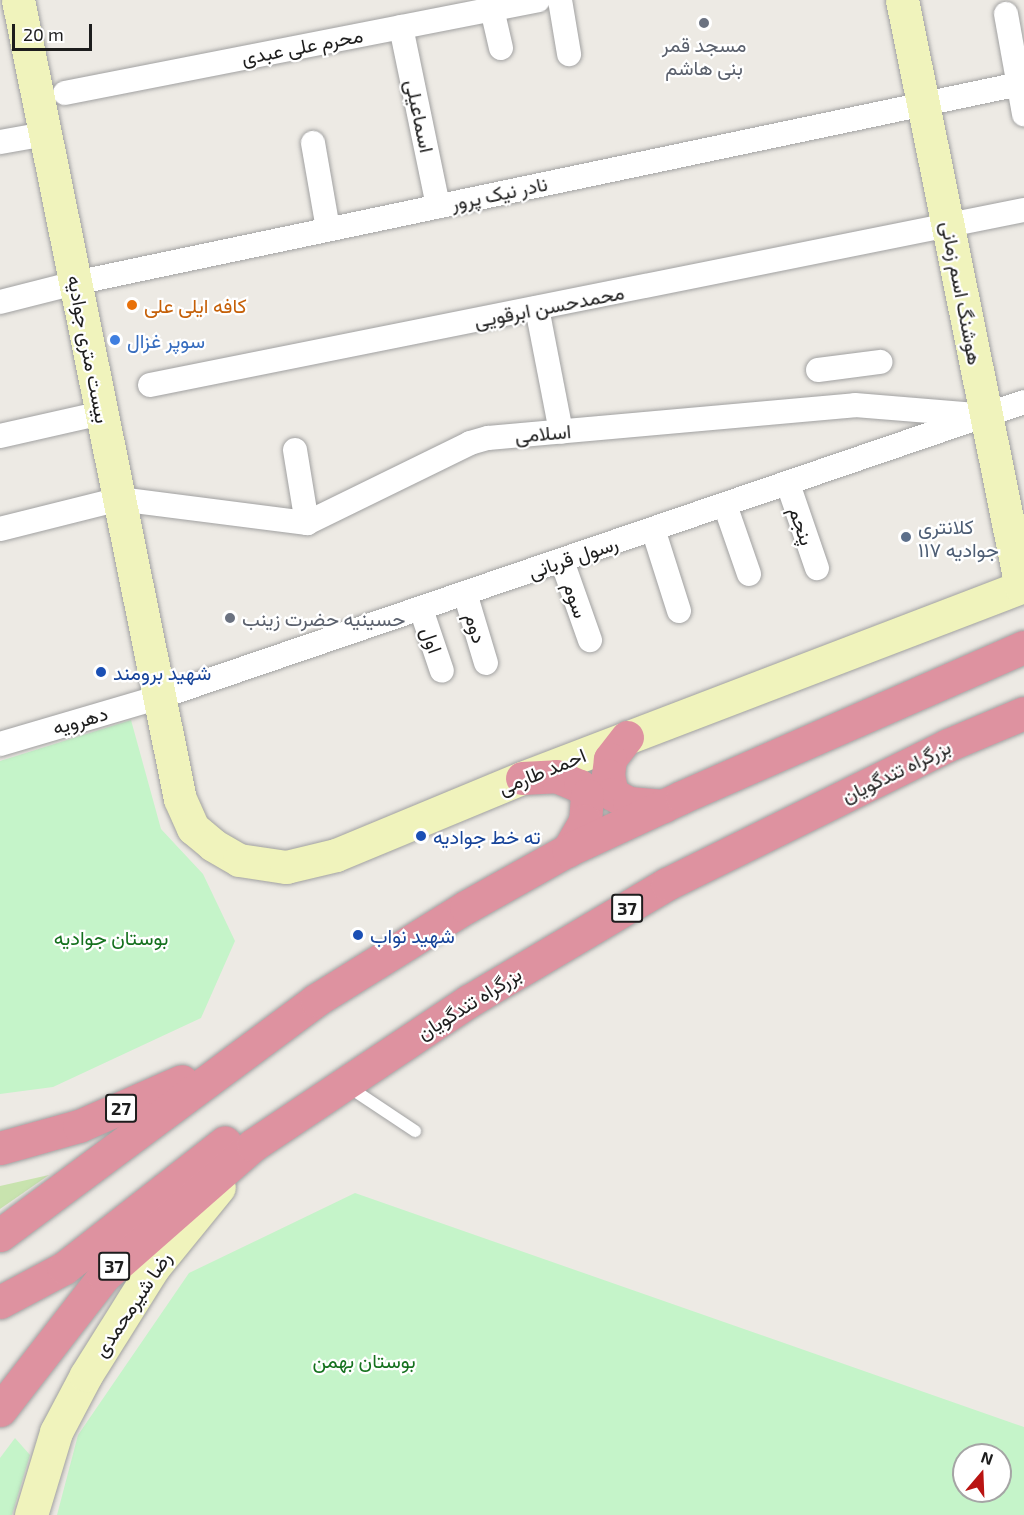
<!DOCTYPE html>
<meta charset="utf-8">
<style>
body{margin:0}
#map{position:relative;width:1024px;height:1515px;overflow:hidden;background:#edeae4;font-family:"Exo 2",Vazirmatn,sans-serif}
div>[style]{position:absolute}
.grass>*{inset:0;background:#c8e3ae}
.park>*{inset:0;background:#c5f4c9}
.roads{filter:drop-shadow(0 0 2px #a1a1a1) drop-shadow(0 0 2px #a1a1a1)}
.lane>*{height:12px;margin:-6px;padding:0 6px;transform-origin:6px;border-radius:6px;background:#fff}
.street>*{height:24px;margin:-12px;padding:0 12px;transform-origin:12px;border-radius:12px;background:#fff}
.secondary>*{height:33px;margin:-16.5px;padding:0 16.5px;transform-origin:16.5px;border-radius:16.5px;background:#f0f3bc}
.highway>*{height:33px;margin:-16.5px;padding:0 16.5px;transform-origin:16.5px;border-radius:16.5px;background:#de92a0}
.dots>*{width:16px;height:16px;translate:-50% -50%;box-sizing:border-box;border:3px solid #fff;border-radius:50%}
span{translate:-50% -50%;white-space:nowrap;text-align:center;line-height:1.15;-webkit-text-stroke:4.5px #fff;paint-order:stroke}
.shield-label span{padding:2px 4px;background:#fff;border:2px solid;border-radius:4px;-webkit-text-stroke-width:0}
.shield-label{font-size:18px;color:#1d1d1d;font-weight:700}
.worship-label{font-size:20px;color:#5b616d}
.left{translate:0 -50%;text-align:left}
.street-label{font-size:20px;color:#1d1d1d}
.food-label{font-size:20px;color:#c56008}
.shop-label{font-size:20px;color:#366cbe}
.service-label{font-size:20px;color:#4e5e75}
.transit-label{font-size:20px;color:#164399}
.park-label{font-size:20px;color:#15711e}
.north{position:absolute;left:952px;top:1443px;width:60px;height:60px;box-sizing:border-box;background:#fff;border:2px solid #a5a5a5;border-radius:50%;rotate:19deg;font-size:16px;font-weight:700;line-height:24px;text-align:center;color:#1d1d1d}
.north::after{content:'';display:block;margin:auto;width:21px;height:27px;background:#b91412;clip-path:polygon(50% 0,100% 100%,50% 72%,0 100%)}
.scale{position:absolute;left:12px;top:24px;width:80px;height:27px;box-sizing:border-box;border:3px solid #1d1d1d;border-top:0;padding-left:8px;font-size:18px;line-height:21px;white-space:nowrap;color:#1d1d1d;-webkit-text-stroke:4px #fff;paint-order:stroke}
</style>
<div id="map">
<div class="grass">
<div style="clip-path:polygon(49px 1175px,0 1209px,0 1186px)"></div>
</div>
<div class="park">
<div style="clip-path:polygon(131px 720px,161px 829px,203px 874px,235px 941px,201px 1018px,53px 1087px,0 1094px,0 761px)"></div>
<div style="clip-path:polygon(evenodd,355px 1193px,1024px 1427px,1024px 1515px,57px 1515px,78px 1435px,189px 1273px,355px 1193px,964px 1455px,1000px 1455px,1000px 1491px,964px 1491px,964px 1455px)"></div>
<div style="clip-path:polygon(15px 1438px,30px 1455px,12px 1515px,0 1515px,0 1458px)"></div>
</div>
<div class="roads">
<div class="lane">
<div style="left:346px;top:1085px;width:83px;rotate:33.7deg"></div>
</div>
<div class="street">
<div style="left:560px;top:0;width:55px;rotate:80.5deg"></div>
<div style="left:492px;top:9px;width:40px;rotate:77deg"></div>
<div style="left:1006px;top:14px;width:102px;rotate:79.8deg"></div>
<div style="left:401px;top:27px;width:183px;rotate:78.3deg"></div>
<div style="left:65px;top:93px;width:482px;rotate:-11.1deg"></div>
<div style="left:0;top:142px;width:46px;rotate:-10.1deg"></div>
<div style="left:313px;top:143px;width:87px;rotate:80.1deg"></div>
<div style="left:0;top:302px;width:77px;rotate:-14.2deg"></div>
<div style="left:75px;top:283px;width:970px;rotate:-11.9deg"></div>
<div style="left:537px;top:308px;width:126px;rotate:79deg"></div>
<div style="left:818px;top:370px;width:63px;rotate:-7.4deg"></div>
<div style="left:150px;top:385px;width:891px;rotate:-11.32deg"></div>
<div style="left:0;top:436px;width:105px;rotate:-12.7deg"></div>
<div style="left:295px;top:450px;width:74px;rotate:80.7deg"></div>
<div style="left:788px;top:484px;width:89px;rotate:71deg"></div>
<div style="left:725px;top:505px;width:73px;rotate:70.8deg"></div>
<div style="left:0;top:529px;width:123px;rotate:-14.1deg"></div>
<div style="left:119px;top:499px;width:190px;rotate:7.3deg"></div>
<div style="left:307px;top:523px;width:182px;rotate:-26.1deg"></div>
<div style="left:470px;top:443px;width:19px;rotate:-16deg"></div>
<div style="left:488px;top:438px;width:368px;rotate:-5.1deg"></div>
<div style="left:855px;top:405px;width:121px;rotate:4.7deg"></div>
<div style="left:653px;top:529px;width:86px;rotate:72.4deg"></div>
<div style="left:562px;top:561px;width:84px;rotate:70.5deg"></div>
<div style="left:465px;top:593px;width:73px;rotate:73.3deg"></div>
<div style="left:421px;top:609px;width:65px;rotate:71.3deg"></div>
<div style="left:0;top:744px;width:167px;rotate:-16.4deg"></div>
<div style="left:160px;top:697px;width:913px;rotate:-18.85deg"></div>
</div>
<div class="secondary">
<div style="left:18px;top:0;width:815px;rotate:78.54deg"></div>
<div style="left:180px;top:799px;width:32px;rotate:66deg"></div>
<div style="left:193px;top:828px;width:26px;rotate:40deg"></div>
<div style="left:213px;top:845px;width:30px;rotate:30deg"></div>
<div style="left:239px;top:860px;width:48px;rotate:8.5deg"></div>
<div style="left:286px;top:867px;width:51px;rotate:-13.5deg"></div>
<div style="left:336px;top:855px;width:201px;rotate:-22.5deg"></div>
<div style="left:522px;top:778px;width:534px;rotate:-20.95deg"></div>
<div style="left:1021px;top:587px;width:599px;rotate:-101.46deg"></div>
<div style="left:31px;top:1515px;width:87px;rotate:-73.2deg"></div>
<div style="left:56px;top:1432px;width:64px;rotate:-62.2deg"></div>
<div style="left:86px;top:1375px;width:126px;rotate:-57.9deg"></div>
<div style="left:153px;top:1268px;width:104px;rotate:-50.8deg"></div>
</div>
<div class="highway">
<div style="left:627px;top:737px;width:28px;rotate:128deg"></div>
<div style="left:610px;top:759px;width:16px;rotate:97deg"></div>
<div style="left:608px;top:775px;width:19px;rotate:78deg"></div>
<div style="left:612px;top:794px;width:19px;rotate:28deg"></div>
<div style="left:629px;top:803px;width:35px;rotate:5deg"></div>
<div style="left:522px;top:778px;width:34px;rotate:-3deg"></div>
<div style="left:556px;top:776px;width:26px;rotate:23deg"></div>
<div style="left:580px;top:786px;width:11px;rotate:52deg"></div>
<div style="left:587px;top:795px;width:26px;rotate:94deg"></div>
<div style="left:585px;top:821px;width:34px;rotate:120deg"></div>
<div style="left:0;top:1148px;width:82px;rotate:-15.6deg"></div>
<div style="left:79px;top:1126px;width:112px;rotate:-23.6deg"></div>
<div style="left:0;top:1235px;width:394px;rotate:-36.6deg"></div>
<div style="left:316px;top:1000px;width:176px;rotate:-31.8deg"></div>
<div style="left:466px;top:907px;width:117px;rotate:-29.2deg"></div>
<div style="left:568px;top:850px;width:126px;rotate:-24.9deg"></div>
<div style="left:682px;top:797px;width:373px;rotate:-23.7deg"></div>
<div style="left:0;top:1302px;width:72px;rotate:-28deg"></div>
<div style="left:64px;top:1268px;width:204px;rotate:-38deg"></div>
<div style="left:0;top:1410px;width:170px;rotate:-52.2deg"></div>
<div style="left:104px;top:1276px;width:198px;rotate:-41.3deg"></div>
<div style="left:253px;top:1145px;width:260px;rotate:-33.7deg"></div>
<div style="left:469px;top:1001px;width:230px;rotate:-30.6deg"></div>
<div style="left:667px;top:884px;width:313px;rotate:-26.3deg"></div>
<div style="left:948px;top:745px;width:82px;rotate:-22.8deg"></div>
</div>
</div>
<div class="dots">
<div style="left:704px;top:23px;background:#6b7280"></div>
<div style="left:132px;top:305px;background:#e8710a"></div>
<div style="left:115px;top:340px;background:#3f7fe0"></div>
<div style="left:906px;top:537px;background:#5c6f8a"></div>
<div style="left:230px;top:618px;background:#6b7280"></div>
<div style="left:101px;top:672px;background:#1a4fb4"></div>
<div style="left:421px;top:836px;background:#1a4fb4"></div>
<div style="left:358px;top:935px;background:#1a4fb4"></div>
</div>
<div class="shield-label">
<span style="left:627px;top:908px">37</span>
<span style="left:121px;top:1108px">27</span>
<span style="left:114px;top:1266px">37</span>
</div>
<div class="worship-label">
<span style="left:704px;top:56px">مسجد قمر<br>بنی هاشم</span>
<span class="left" style="left:242px;top:618px">حسینیه حضرت زینب</span>
</div>
<div class="street-label">
<span style="left:302px;top:46px;rotate:-11deg">محرم علی عبدی</span>
<span style="left:420px;top:116px;rotate:78deg">اسماعیلی</span>
<span style="left:499px;top:193px;rotate:-12deg">نادر نیک پرور</span>
<span style="left:962px;top:293px;rotate:79deg">هوشنگ اسم زمانی</span>
<span style="left:549px;top:306px;rotate:-11deg">محمدحسن ابرقویی</span>
<span style="left:89px;top:349px;rotate:79deg">بیست متری جوادیه</span>
<span style="left:543px;top:433px;rotate:-5deg">اسلامی</span>
<span style="left:802px;top:526px;rotate:71deg">پنجم</span>
<span style="left:573px;top:557px;rotate:-19deg">رسول قربانی</span>
<span style="left:576px;top:600px;rotate:71deg">سوم</span>
<span style="left:476px;top:628px;rotate:73deg">دوم</span>
<span style="left:432px;top:640px;rotate:71deg">اول</span>
<span style="left:80px;top:720px;rotate:-16deg">دهرویه</span>
<span style="left:542px;top:771px;rotate:-22deg">احمد طارمی</span>
<span style="left:896px;top:771px;rotate:-26deg">بزرگراه تندگویان</span>
<span style="left:469px;top:1003px;rotate:-32deg">بزرگراه تندگویان</span>
<span style="left:132px;top:1304px;rotate:-56deg">رضا شیرمحمدی</span>
</div>
<div class="food-label">
<span class="left" style="left:144px;top:305px">کافه ایلی علی</span>
</div>
<div class="shop-label">
<span class="left" style="left:127px;top:340px">سوپر غزال</span>
</div>
<div class="service-label">
<span class="left" style="left:918px;top:538px">کلانتری<br>۱۱۷ جوادیه</span>
</div>
<div class="transit-label">
<span class="left" style="left:113px;top:672px">شهید برومند</span>
<span class="left" style="left:433px;top:836px">ته خط جوادیه</span>
<span class="left" style="left:370px;top:935px">شهید نواب</span>
</div>
<div class="park-label">
<span style="left:111px;top:937px">بوستان جوادیه</span>
<span style="left:364px;top:1360px">بوستان بهمن</span>
</div>
<div class="north">N</div>
<div class="scale">20 m</div>
</div>
